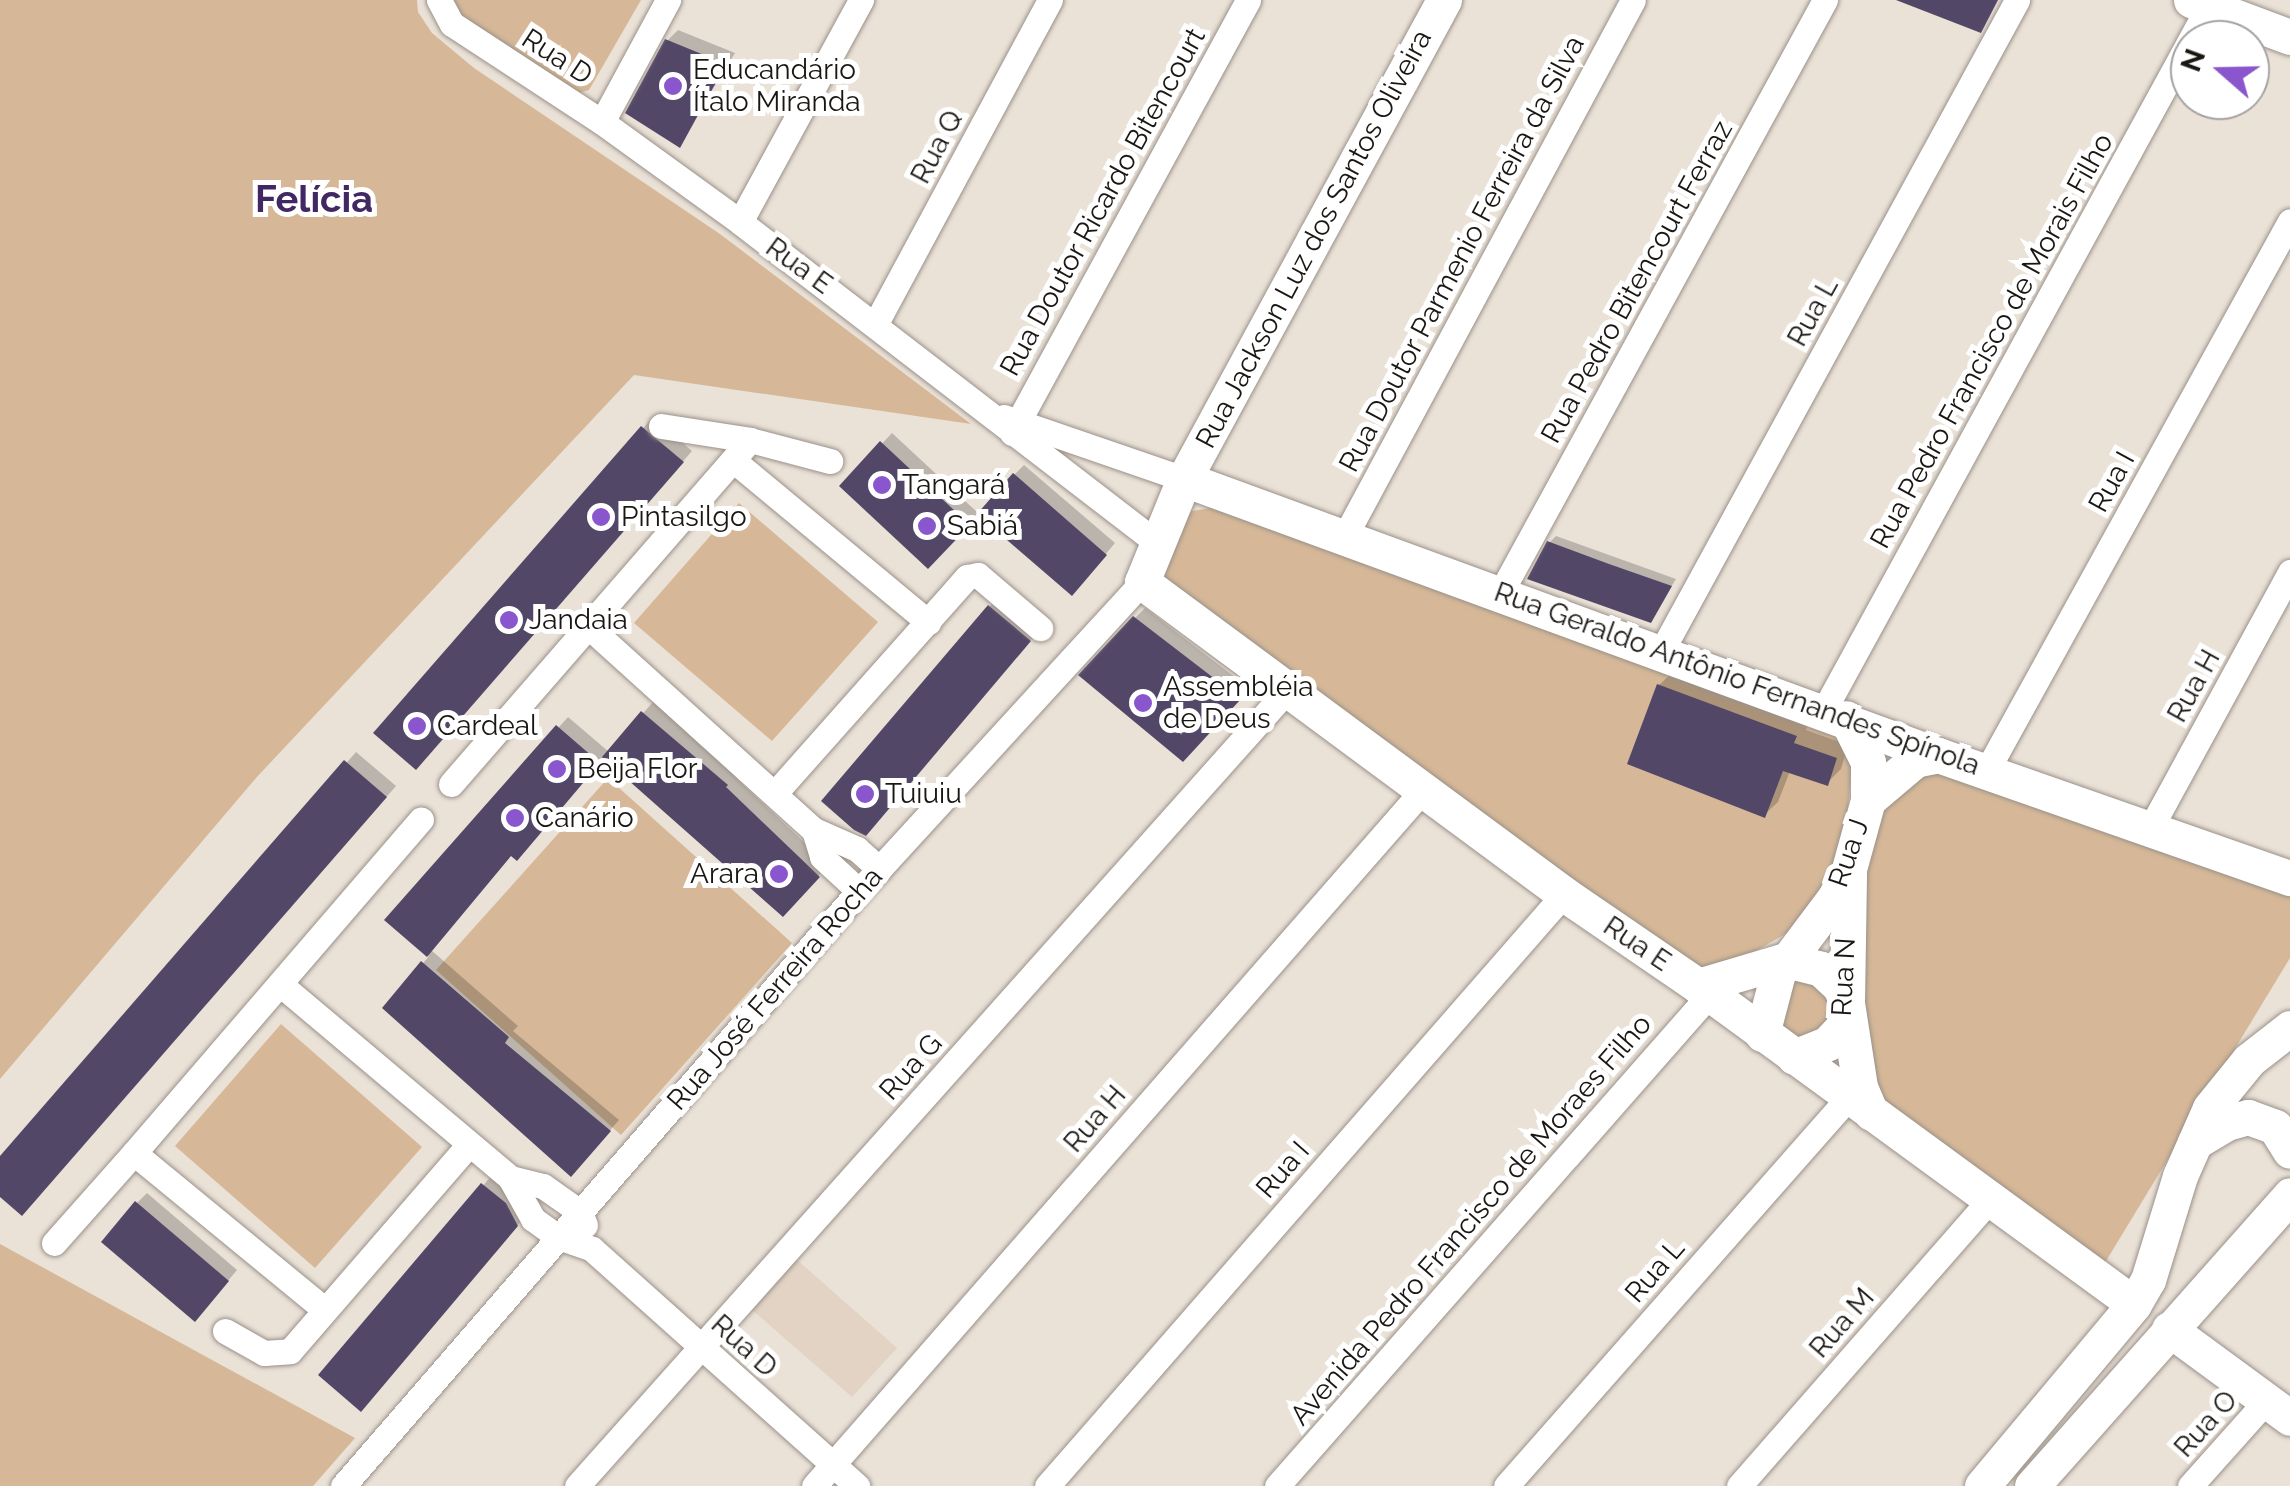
<!DOCTYPE html>
<meta charset="utf-8">
<style>
body{margin:0}
#map{position:relative;width:2290px;height:1486px;overflow:hidden;background:#eae1d7;font-family:Raleway,sans-serif}
div>[style]{position:absolute}
.built>*{inset:0;background:#e2d3c4}
.green>*{inset:0;background:#d6b898}
.shadow>*{inset:0;background:#0003}
.building>*{inset:0;background:#534768}
.roads{filter:drop-shadow(0 0 2px #9a9189) drop-shadow(0 0 2px #9a9189)}
.street>*{height:25px;margin:-12.5px;padding:0 12.5px;transform-origin:12.5px;border-radius:12.5px;background:#fff}
.secondary>*{height:35px;margin:-17.5px;padding:0 17.5px;transform-origin:17.5px;border-radius:17.5px;background:#fff}
.dots>*{width:28px;height:28px;translate:-50% -50%;box-sizing:border-box;border:5px solid #fff;border-radius:50%}
span{translate:-50% -50%;white-space:nowrap;text-align:center;line-height:1.15;-webkit-text-stroke:10px #fff;paint-order:stroke}
.street-label{font-size:28px;color:#1a1713}
.poi-label{font-size:28px;color:#1a1713}
.left{translate:0 -50%;text-align:left}
.right{translate:-100% -50%;text-align:right}
.district-label{font-size:38px;color:#412862;font-weight:700}
.north{position:absolute;left:2170px;top:20px;width:100px;height:100px;box-sizing:border-box;background:#fff;border:2px solid #a3a2a1;border-radius:50%;rotate:290deg;font-size:28px;font-weight:700;line-height:40px;text-align:center;color:#1a1713}
.north::after{content:'';display:block;margin:auto;width:35px;height:45px;background:#8a56ce;clip-path:polygon(50% 0,100% 100%,50% 72%,0 100%)}
</style>
<div id="map">
<div class="built">
<div style="clip-path:polygon(796px 1259px,897px 1348px,852px 1397px,751px 1309px)"></div>
</div>
<div class="green">
<div style="clip-path:polygon(0 0,417px 0,418px 12px,432px 33px,474px 68px,720px 234px,971px 424px,634px 375px,256px 778px,0 1079px)"></div>
<div style="clip-path:polygon(449px 0,641px 0,589px 90px,578px 93px,453px 22px)"></div>
<div style="clip-path:polygon(739px 503px,878px 622px,772px 741px,634px 623px)"></div>
<div style="clip-path:polygon(1223px 506px,1800px 708px,1841px 738px,1851px 769px,1847px 825px,1825px 885px,1794px 929px,1742px 959px,1704px 969px,1682px 964px,1166px 579px,1161px 558px,1180px 513px)"></div>
<div style="clip-path:polygon(1935px 770px,2290px 895px,2290px 958px,2103px 1266px,1885px 1109px,1863px 1045px,1856px 905px,1885px 791px)"></div>
<div style="clip-path:polygon(608px 778px,792px 943px,621px 1135px,436px 970px)"></div>
<div style="clip-path:polygon(1788px 976px,1831px 989px,1830px 1025px,1799px 1040px,1777px 1028px)"></div>
<div style="clip-path:polygon(281px 1024px,422px 1147px,315px 1268px,175px 1146px)"></div>
<div style="clip-path:polygon(0 1244px,355px 1438px,313px 1486px,0 1486px)"></div>
</div>
<div class="shadow">
<div style="clip-path:polygon(678px 30px,735px 53px,679px 144px,667px 41px)"></div>
<div style="clip-path:polygon(653px 417px,692px 451px,426px 757px,376px 733px)"></div>
<div style="clip-path:polygon(892px 433px,978px 513px,928px 566px,842px 486px)"></div>
<div style="clip-path:polygon(1024px 465px,1115px 543px,1082px 582px,1014px 475px)"></div>
<div style="clip-path:polygon(1556px 536px,1676px 579px,1651px 620px,1549px 543px)"></div>
<div style="clip-path:polygon(1000px 596px,1039px 630px,876px 822px,990px 606px)"></div>
<div style="clip-path:polygon(1145px 608px,1249px 688px,1193px 749px,1135px 618px)"></div>
<div style="clip-path:polygon(1673px 672px,1809px 722px,1806px 730px,1848px 745px,1841px 769px,1827px 783px,1790px 771px,1778px 802px,1764px 815px,1659px 685px)"></div>
<div style="clip-path:polygon(653px 702px,737px 773px,734px 776px,828px 865px,793px 904px,605px 756px,527px 847px,512px 854px,431px 950px,518px 1026px,513px 1031px,619px 1120px,581px 1163px,386px 1008px,429px 956px,387px 920px,568px 717px,609px 752px)"></div>
<div style="clip-path:polygon(356px 752px,396px 786px,32px 1203px,0 1194px,0 1159px)"></div>
<div style="clip-path:polygon(493px 1174px,527px 1214px,371px 1399px,322px 1375px)"></div>
<div style="clip-path:polygon(147px 1193px,237px 1270px,205px 1308px,137px 1203px)"></div>
</div>
<div class="building">
<div style="clip-path:polygon(1896px 0,1998px 0,1981px 33px)"></div>
<div style="clip-path:polygon(665px 39px,726px 64px,680px 148px,625px 113px)"></div>
<div style="clip-path:polygon(641px 426px,684px 462px,416px 770px,373px 733px)"></div>
<div style="clip-path:polygon(880px 441px,970px 525px,928px 569px,839px 486px)"></div>
<div style="clip-path:polygon(1013px 473px,1107px 555px,1072px 596px,977px 514px)"></div>
<div style="clip-path:polygon(1547px 541px,1609px 564px,1672px 586px,1651px 623px,1527px 579px)"></div>
<div style="clip-path:polygon(988px 605px,1031px 641px,866px 836px,854px 830px,821px 801px)"></div>
<div style="clip-path:polygon(1133px 616px,1241px 699px,1183px 762px,1078px 675px)"></div>
<div style="clip-path:polygon(1657px 684px,1797px 736px,1794px 743px,1837px 758px,1828px 786px,1783px 771px,1765px 818px,1627px 764px)"></div>
<div style="clip-path:polygon(641px 711px,728px 785px,726px 787px,820px 877px,783px 917px,602px 757px)"></div>
<div style="clip-path:polygon(556px 725px,600px 763px,517px 861px,511px 856px,427px 957px,384px 920px)"></div>
<div style="clip-path:polygon(344px 760px,387px 797px,22px 1216px,0 1197px,0 1156px)"></div>
<div style="clip-path:polygon(421px 961px,509px 1037px,505px 1043px,611px 1131px,571px 1177px,382px 1008px)"></div>
<div style="clip-path:polygon(481px 1183px,506px 1203px,518px 1226px,361px 1412px,318px 1375px)"></div>
<div style="clip-path:polygon(135px 1201px,229px 1281px,195px 1322px,101px 1242px)"></div>
</div>
<div class="roads">
<div class="street">
<div style="left:439px;top:0;width:27px;rotate:62deg"></div>
<div style="left:452px;top:24px;width:179px;rotate:33.2deg"></div>
<div style="left:602px;top:122px;width:170px;rotate:35.9deg"></div>
<div style="left:740px;top:222px;width:525px;rotate:37.57deg"></div>
<div style="left:602px;top:122px;width:139px;rotate:-61.6deg"></div>
<div style="left:740px;top:222px;width:253px;rotate:-61.4deg"></div>
<div style="left:876px;top:323px;width:367px;rotate:-61.7deg"></div>
<div style="left:1004px;top:417px;width:190px;rotate:19deg"></div>
<div style="left:661px;top:426px;width:90px;rotate:8.9deg"></div>
<div style="left:750px;top:440px;width:83px;rotate:14.7deg"></div>
<div style="left:1012px;top:433px;width:493px;rotate:-61.4deg"></div>
<div style="left:733px;top:460px;width:254px;rotate:39.7deg"></div>
<div style="left:1345px;top:536px;width:608px;rotate:-61.75deg"></div>
<div style="left:1501px;top:592px;width:675px;rotate:-61.31deg"></div>
<div style="left:589px;top:627px;width:303px;rotate:42.1deg"></div>
<div style="left:814px;top:830px;width:47px;rotate:23.8deg"></div>
<div style="left:857px;top:849px;width:30px;rotate:42deg"></div>
<div style="left:1661px;top:652px;width:743px;rotate:-61.36deg"></div>
<div style="left:1824px;top:710px;width:809px;rotate:-61.34deg"></div>
<div style="left:1986px;top:772px;width:629px;rotate:-61.11deg"></div>
<div style="left:451px;top:784px;width:456px;rotate:-49deg"></div>
<div style="left:776px;top:792px;width:288px;rotate:-48.4deg"></div>
<div style="left:967px;top:577px;width:11px;rotate:-10deg"></div>
<div style="left:978px;top:575px;width:82px;rotate:40.5deg"></div>
<div style="left:2150px;top:829px;width:293px;rotate:-61.4deg"></div>
<div style="left:814px;top:830px;width:28px;rotate:73deg"></div>
<div style="left:822px;top:857px;width:50px;rotate:42.6deg"></div>
<div style="left:280px;top:984px;width:301px;rotate:40.1deg"></div>
<div style="left:510px;top:1178px;width:47px;rotate:60.7deg"></div>
<div style="left:533px;top:1219px;width:31px;rotate:36deg"></div>
<div style="left:558px;top:1237px;width:36px;rotate:19deg"></div>
<div style="left:592px;top:1249px;width:356px;rotate:41.8deg"></div>
<div style="left:134px;top:1153px;width:440px;rotate:-49.3deg"></div>
<div style="left:510px;top:1178px;width:34px;rotate:14deg"></div>
<div style="left:543px;top:1186px;width:45px;rotate:35.1deg"></div>
<div style="left:580px;top:1212px;width:14px;rotate:69deg"></div>
<div style="left:54px;top:1243px;width:120px;rotate:-48.4deg"></div>
<div style="left:134px;top:1153px;width:247px;rotate:39.4deg"></div>
<div style="left:225px;top:1331px;width:45px;rotate:29.4deg"></div>
<div style="left:264px;top:1353px;width:26px;rotate:-4deg"></div>
<div style="left:290px;top:1351px;width:274px;rotate:-49.1deg"></div>
<div style="left:343px;top:1486px;width:788px;rotate:-49.07deg"></div>
<div style="left:859px;top:891px;width:419px;rotate:-47.5deg"></div>
<div style="left:577px;top:1486px;width:1069px;rotate:-48.26deg"></div>
<div style="left:814px;top:1486px;width:923px;rotate:-48.82deg"></div>
<div style="left:1047px;top:1486px;width:786px;rotate:-48.87deg"></div>
<div style="left:1277px;top:1486px;width:655px;rotate:-48.65deg"></div>
<div style="left:1506px;top:1486px;width:519px;rotate:-48.6deg"></div>
<div style="left:1739px;top:1486px;width:380px;rotate:-48.8deg"></div>
<div style="left:2190px;top:1486px;width:114px;rotate:-48.2deg"></div>
</div>
<div class="secondary">
<div style="left:1444px;top:0;width:545px;rotate:118.49deg"></div>
<div style="left:1184px;top:479px;width:111px;rotate:112.2deg"></div>
<div style="left:1142px;top:582px;width:525px;rotate:36.48deg"></div>
<div style="left:1564px;top:894px;width:177px;rotate:34.4deg"></div>
<div style="left:1710px;top:994px;width:525px;rotate:36.17deg"></div>
<div style="left:2191px;top:0;width:106px;rotate:20.5deg"></div>
<div style="left:1184px;top:479px;width:803px;rotate:20.11deg"></div>
<div style="left:1938px;top:755px;width:373px;rotate:19.3deg"></div>
<div style="left:1868px;top:800px;width:62px;rotate:-40.4deg"></div>
<div style="left:1915px;top:760px;width:24px;rotate:-12deg"></div>
<div style="left:1698px;top:986px;width:92px;rotate:-16.5deg"></div>
<div style="left:1786px;top:960px;width:36px;rotate:14deg"></div>
<div style="left:1821px;top:969px;width:26px;rotate:43deg"></div>
<div style="left:1840px;top:987px;width:17px;rotate:66deg"></div>
<div style="left:1847px;top:1003px;width:85px;rotate:81.2deg"></div>
<div style="left:1860px;top:1087px;width:28px;rotate:67deg"></div>
<div style="left:1762px;top:1034px;width:63px;rotate:-75.3deg"></div>
<div style="left:1778px;top:973px;width:95px;rotate:-53.1deg"></div>
<div style="left:1835px;top:897px;width:31px;rotate:-63deg"></div>
<div style="left:1849px;top:869px;width:72px;rotate:-74.6deg"></div>
<div style="left:1868px;top:800px;width:38px;rotate:-90deg"></div>
<div style="left:1868px;top:762px;width:49px;rotate:-116.6deg"></div>
<div style="left:1794px;top:1057px;width:37px;rotate:-22deg"></div>
<div style="left:1828px;top:1043px;width:22px;rotate:-47deg"></div>
<div style="left:1843px;top:1027px;width:24px;rotate:-81deg"></div>
<div style="left:1847px;top:1003px;width:128px;rotate:-89.1deg"></div>
<div style="left:2195px;top:1142px;width:37px;rotate:-31deg"></div>
<div style="left:2227px;top:1123px;width:22px;rotate:-16deg"></div>
<div style="left:2248px;top:1117px;width:29px;rotate:20deg"></div>
<div style="left:2275px;top:1127px;width:28px;rotate:58deg"></div>
<div style="left:2169px;top:1329px;width:150px;rotate:36.3deg"></div>
<div style="left:1982px;top:1486px;width:237px;rotate:-50.1deg"></div>
<div style="left:2134px;top:1304px;width:28px;rotate:-60deg"></div>
<div style="left:2148px;top:1280px;width:109px;rotate:-72.9deg"></div>
<div style="left:2180px;top:1176px;width:74px;rotate:-66.2deg"></div>
<div style="left:2210px;top:1108px;width:62px;rotate:-50.9deg"></div>
<div style="left:2249px;top:1060px;width:52px;rotate:-38deg"></div>
<div style="left:2032px;top:1486px;width:389px;rotate:-48.4deg"></div>
</div>
</div>
<div class="dots">
<div style="left:673px;top:86px;background:#8a56ce"></div>
<div style="left:882px;top:485px;background:#8a56ce"></div>
<div style="left:601px;top:517px;background:#8a56ce"></div>
<div style="left:927px;top:526px;background:#8a56ce"></div>
<div style="left:509px;top:620px;background:#8a56ce"></div>
<div style="left:1143px;top:703px;background:#8a56ce"></div>
<div style="left:417px;top:726px;background:#8a56ce"></div>
<div style="left:557px;top:769px;background:#8a56ce"></div>
<div style="left:865px;top:794px;background:#8a56ce"></div>
<div style="left:515px;top:818px;background:#8a56ce"></div>
<div style="left:779px;top:874px;background:#8a56ce"></div>
</div>
<div class="street-label">
<span style="left:557px;top:57px;rotate:33deg">Rua D</span>
<span style="left:937px;top:147px;rotate:-62deg">Rua Q</span>
<span style="left:1103px;top:202px;rotate:-61deg">Rua Doutor Ricardo Bitencourt</span>
<span style="left:1314px;top:239px;rotate:-62deg">Rua Jackson Luz dos Santos Oliveira</span>
<span style="left:1462px;top:254px;rotate:-62deg">Rua Doutor Parmenio Ferreira da Silva</span>
<span style="left:799px;top:266px;rotate:36deg">Rua E</span>
<span style="left:1637px;top:282px;rotate:-61deg">Rua Pedro Bitencourt Ferraz</span>
<span style="left:1813px;top:312px;rotate:-61deg">Rua L</span>
<span style="left:1992px;top:341px;rotate:-61deg">Rua Pedro Francisco de Morais Filho</span>
<span style="left:2112px;top:482px;rotate:-61deg">Rua I</span>
<span style="left:1737px;top:679px;rotate:20deg">Rua Geraldo Antônio Fernandes Spínola</span>
<span style="left:2194px;top:686px;rotate:-61deg">Rua H</span>
<span style="left:1849px;top:853px;rotate:-71deg">Rua J</span>
<span style="left:1637px;top:944px;rotate:34deg">Rua E</span>
<span style="left:1844px;top:977px;rotate:-87deg">Rua N</span>
<span style="left:775px;top:989px;rotate:-49deg">Rua José Ferreira Rocha</span>
<span style="left:911px;top:1067px;rotate:-48deg">Rua G</span>
<span style="left:1095px;top:1119px;rotate:-49deg">Rua H</span>
<span style="left:1283px;top:1170px;rotate:-49deg">Rua I</span>
<span style="left:1471px;top:1220px;rotate:-49deg">Avenida Pedro Francisco de Moraes Filho</span>
<span style="left:1655px;top:1271px;rotate:-49deg">Rua L</span>
<span style="left:1842px;top:1323px;rotate:-49deg">Rua M</span>
<span style="left:744px;top:1346px;rotate:42deg">Rua D</span>
<span style="left:2206px;top:1424px;rotate:-48deg">Rua O</span>
</div>
<div class="poi-label">
<span class="left" style="left:693px;top:86px">Educandário<br>Ítalo Miranda</span>
<span class="left" style="left:902px;top:485px">Tangará</span>
<span class="left" style="left:621px;top:517px">Pintasilgo</span>
<span class="left" style="left:947px;top:526px">Sabiá</span>
<span class="left" style="left:529px;top:620px">Jandaia</span>
<span class="left" style="left:1163px;top:703px">Assembléia<br>de Deus</span>
<span class="left" style="left:437px;top:726px">Cardeal</span>
<span class="left" style="left:577px;top:769px">Beija Flor</span>
<span class="left" style="left:885px;top:794px">Tuiuiu</span>
<span class="left" style="left:535px;top:818px">Canário</span>
<span class="right" style="left:759px;top:874px">Arara</span>
</div>
<div class="district-label">
<span style="left:314px;top:199px">Felícia</span>
</div>
<div class="north">N</div>
</div>
